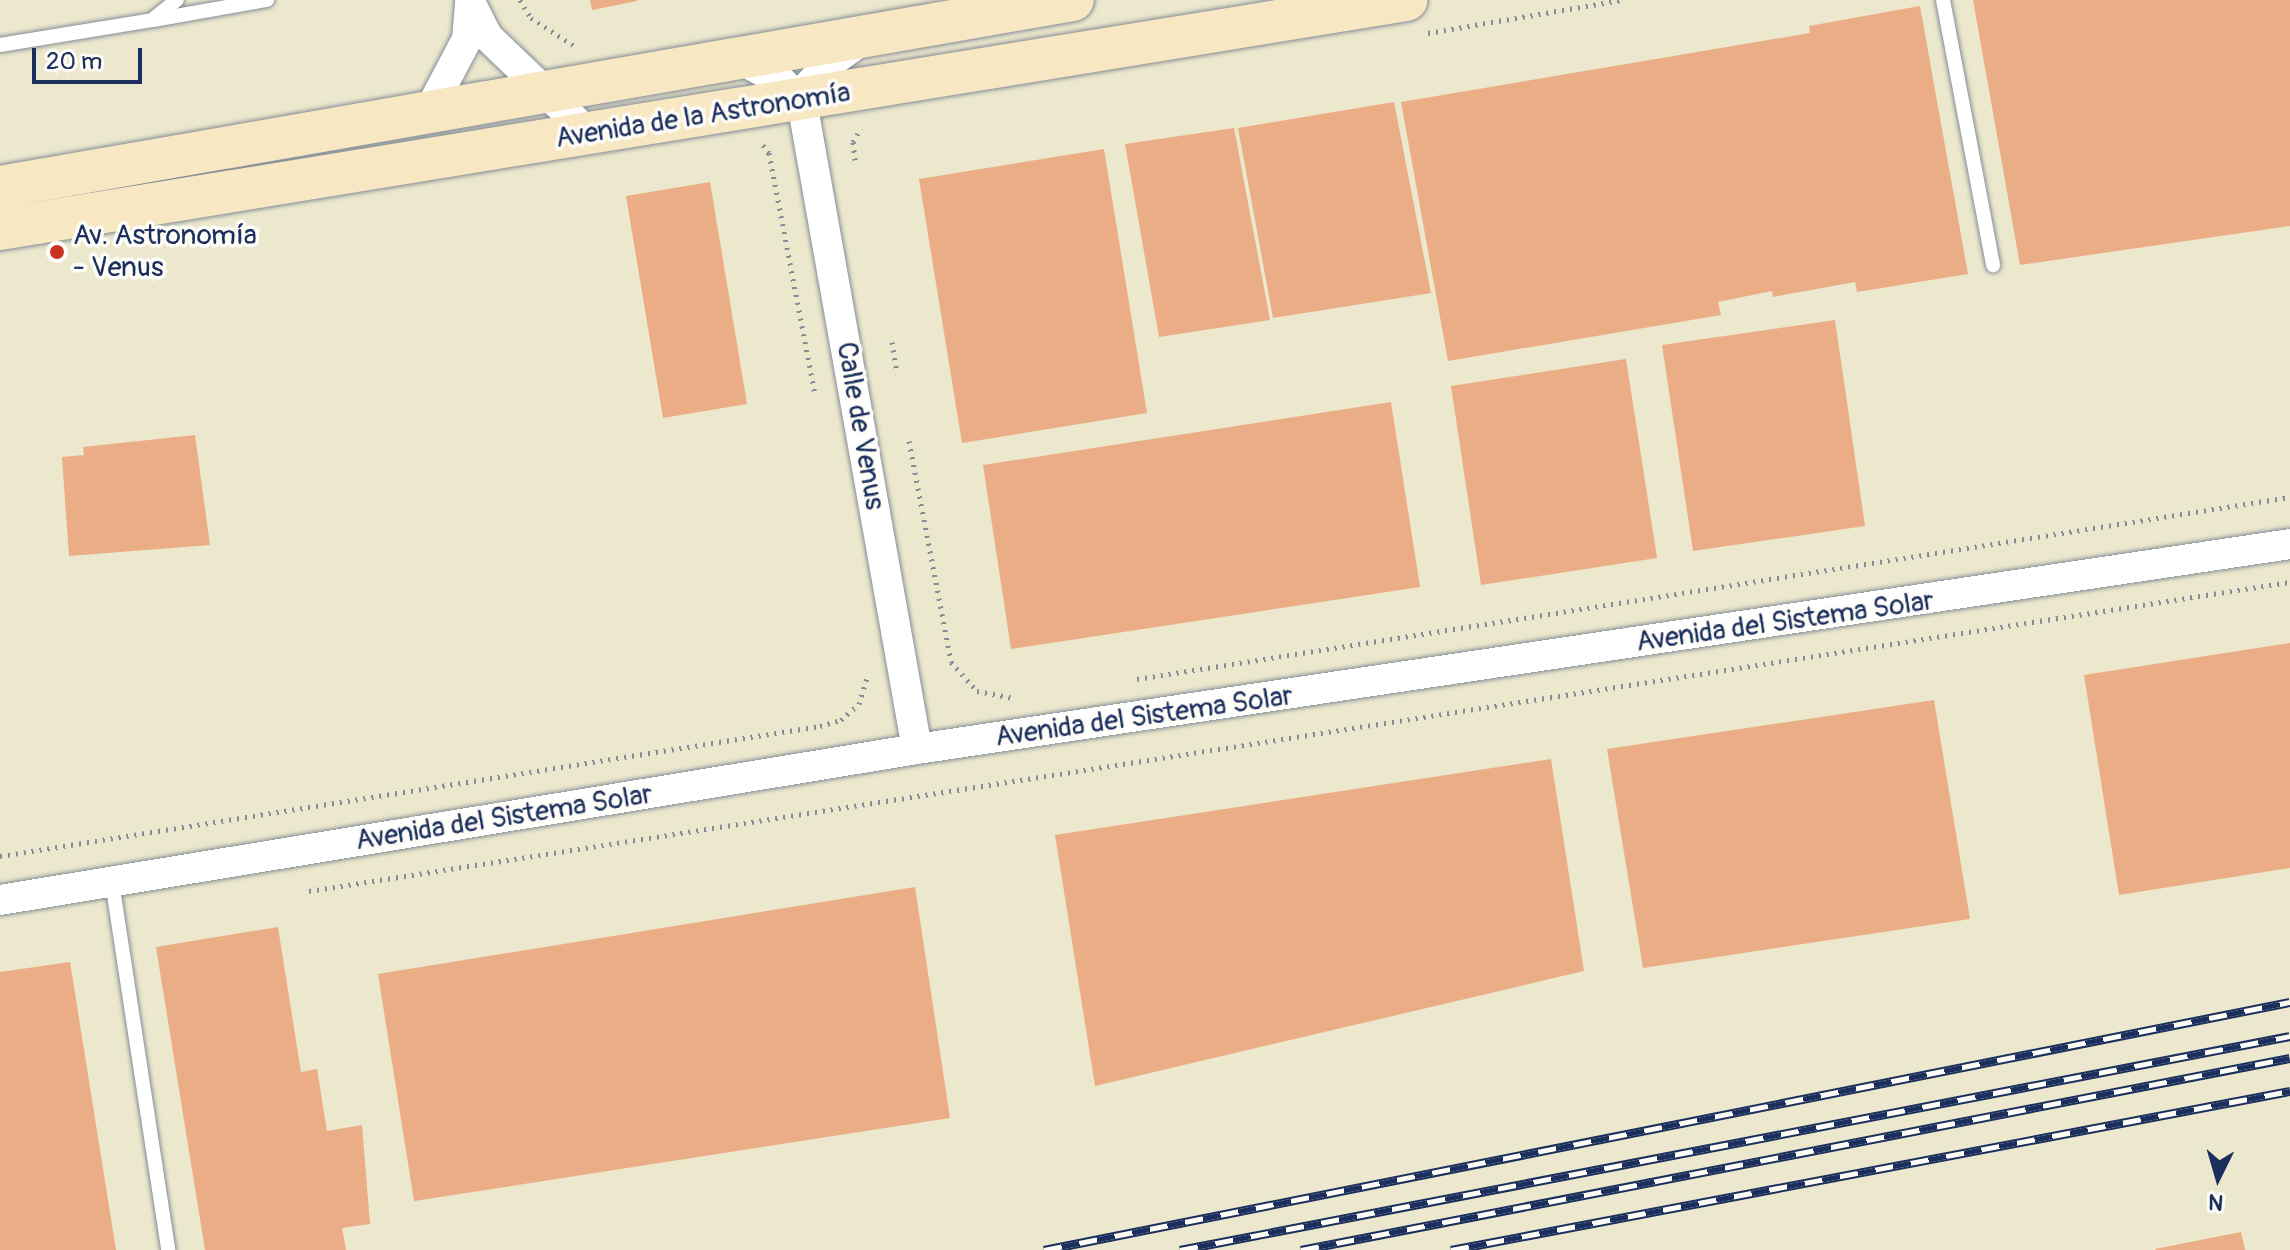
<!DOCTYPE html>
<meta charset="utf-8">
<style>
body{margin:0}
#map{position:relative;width:2290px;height:1250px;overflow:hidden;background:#ece8cd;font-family:Pangolin,sans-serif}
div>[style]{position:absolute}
.building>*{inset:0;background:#ebad85}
.path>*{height:5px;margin-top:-2.5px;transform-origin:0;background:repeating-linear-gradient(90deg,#848c96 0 2px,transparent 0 8px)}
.roads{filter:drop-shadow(0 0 2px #848c96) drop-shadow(0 0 2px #848c96)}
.lane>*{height:14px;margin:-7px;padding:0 7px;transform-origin:7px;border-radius:7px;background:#fff}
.street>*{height:30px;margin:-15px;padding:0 15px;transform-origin:15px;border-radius:15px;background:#fff}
.secondary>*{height:42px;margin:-21px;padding:0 21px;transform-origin:21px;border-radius:21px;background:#f7e8c3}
.rail>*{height:9px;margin-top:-4.5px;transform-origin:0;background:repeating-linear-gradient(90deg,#fdfcf7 0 18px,#1b2f5e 0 36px);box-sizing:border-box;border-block:2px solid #1b2f5e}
.dots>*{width:22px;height:22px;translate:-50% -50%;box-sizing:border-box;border:4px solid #fdfcf7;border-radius:50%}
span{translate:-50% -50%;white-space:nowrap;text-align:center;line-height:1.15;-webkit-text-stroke:7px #fdfcf7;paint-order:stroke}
.street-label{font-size:28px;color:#1b2f5e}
.poi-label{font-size:28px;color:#1b2f5e}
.left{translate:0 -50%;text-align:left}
.north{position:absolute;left:2178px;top:1138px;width:80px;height:80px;-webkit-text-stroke:6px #fdfcf7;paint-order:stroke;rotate:185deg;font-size:22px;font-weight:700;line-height:32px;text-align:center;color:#1b2f5e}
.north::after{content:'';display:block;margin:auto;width:28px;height:36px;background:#1b2f5e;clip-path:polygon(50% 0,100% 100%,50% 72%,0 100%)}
.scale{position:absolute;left:32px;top:48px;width:110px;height:36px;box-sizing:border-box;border:4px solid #1b2f5e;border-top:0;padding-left:10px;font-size:24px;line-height:28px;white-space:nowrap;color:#1b2f5e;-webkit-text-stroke:6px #fdfcf7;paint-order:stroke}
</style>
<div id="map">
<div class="building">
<div style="clip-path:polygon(590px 0,637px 0,637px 1px,592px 10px)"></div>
<div style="clip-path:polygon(1973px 0,2290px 0,2290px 226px,2020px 265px)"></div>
<div style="clip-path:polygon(1920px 6px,1968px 274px,1857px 292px,1855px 282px,1773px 297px,1772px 291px,1718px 302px,1721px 315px,1448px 361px,1401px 102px,1810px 33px,1809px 26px)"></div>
<div style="clip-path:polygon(1394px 102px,1431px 293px,1273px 318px,1238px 128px)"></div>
<div style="clip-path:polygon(1234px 128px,1270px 320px,1159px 337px,1125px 144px)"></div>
<div style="clip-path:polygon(1104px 149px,1147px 413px,962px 443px,919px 179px)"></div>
<div style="clip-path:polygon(710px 182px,747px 404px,663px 418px,626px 196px)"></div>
<div style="clip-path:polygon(1835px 320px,1865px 526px,1693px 551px,1662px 345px)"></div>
<div style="clip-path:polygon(1626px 359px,1657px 558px,1481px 585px,1451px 386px)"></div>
<div style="clip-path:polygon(1391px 402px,1420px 587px,1011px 649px,983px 465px)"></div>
<div style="clip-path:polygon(195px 435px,210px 545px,69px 556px,62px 457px,84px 455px,83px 447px)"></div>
<div style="clip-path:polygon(2290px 643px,2290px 868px,2119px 895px,2084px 675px)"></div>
<div style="clip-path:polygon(1934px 700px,1970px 919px,1643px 968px,1607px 749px)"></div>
<div style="clip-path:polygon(1551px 759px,1584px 971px,1095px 1086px,1055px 835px)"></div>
<div style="clip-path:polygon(915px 887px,950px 1118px,414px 1201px,378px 974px)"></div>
<div style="clip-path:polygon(278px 927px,301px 1072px,317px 1069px,327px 1131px,362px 1125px,370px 1224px,342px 1228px,346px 1250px,205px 1250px,156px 947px)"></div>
<div style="clip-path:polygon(70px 962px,116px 1250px,0 1250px,0 972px)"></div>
<div style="clip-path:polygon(2241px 1232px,2245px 1250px,2156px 1250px,2155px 1249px)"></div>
</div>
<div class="path">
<div style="left:520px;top:0;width:21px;rotate:59deg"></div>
<div style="left:531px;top:18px;width:50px;rotate:32.7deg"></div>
<div style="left:1428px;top:33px;width:196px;rotate:-9.7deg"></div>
<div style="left:763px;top:145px;width:10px;rotate:53deg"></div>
<div style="left:769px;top:153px;width:246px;rotate:79.2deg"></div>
<div style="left:855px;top:160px;width:18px;rotate:-96deg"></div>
<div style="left:853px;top:142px;width:16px;rotate:-60deg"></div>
<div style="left:892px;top:342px;width:32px;rotate:81deg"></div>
<div style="left:909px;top:441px;width:225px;rotate:79.2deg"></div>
<div style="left:951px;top:662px;width:39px;rotate:48deg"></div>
<div style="left:977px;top:691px;width:37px;rotate:11deg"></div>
<div style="left:1137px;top:679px;width:1167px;rotate:-8.97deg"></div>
<div style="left:0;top:856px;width:830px;rotate:-9.01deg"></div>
<div style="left:820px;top:726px;width:22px;rotate:-16deg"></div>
<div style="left:841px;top:720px;width:24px;rotate:-42deg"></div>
<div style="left:859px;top:704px;width:30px;rotate:-73deg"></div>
<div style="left:309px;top:891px;width:2005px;rotate:-8.87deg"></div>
</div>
<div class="roads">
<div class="lane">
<div style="left:1943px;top:0;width:270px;rotate:79.3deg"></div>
<div style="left:153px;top:20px;width:116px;rotate:-10deg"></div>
<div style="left:0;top:45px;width:154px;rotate:-9.3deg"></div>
<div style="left:152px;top:20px;width:32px;rotate:-39deg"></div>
<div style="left:112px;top:882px;width:372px;rotate:81.3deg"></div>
</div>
<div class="street">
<div style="left:470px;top:2px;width:39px;rotate:63deg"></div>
<div style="left:488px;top:37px;width:140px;rotate:43.8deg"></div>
<div style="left:859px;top:42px;width:39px;rotate:144deg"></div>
<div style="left:827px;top:65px;width:28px;rotate:132deg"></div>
<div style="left:808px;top:86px;width:17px;rotate:111deg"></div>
<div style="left:802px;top:102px;width:657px;rotate:79.92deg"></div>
<div style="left:740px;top:59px;width:48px;rotate:28.7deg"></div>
<div style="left:782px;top:82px;width:28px;rotate:45deg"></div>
<div style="left:428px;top:113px;width:84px;rotate:-62.2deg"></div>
<div style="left:467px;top:39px;width:37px;rotate:-85deg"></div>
<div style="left:0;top:900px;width:929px;rotate:-9.35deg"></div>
<div style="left:917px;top:749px;width:1388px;rotate:-8.49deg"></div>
</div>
<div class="secondary">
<div style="left:0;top:187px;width:1089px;rotate:-9.89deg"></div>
<div style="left:0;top:229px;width:1425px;rotate:-9.25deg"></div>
</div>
</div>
<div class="rail">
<div style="left:1044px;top:1250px;width:1270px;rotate:-11.26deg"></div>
<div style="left:1180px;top:1250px;width:1130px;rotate:-10.91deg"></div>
<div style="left:1301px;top:1250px;width:1007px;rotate:-10.99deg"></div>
<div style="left:1451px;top:1250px;width:854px;rotate:-10.73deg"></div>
</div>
<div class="dots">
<div style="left:57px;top:252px;background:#c8321e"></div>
</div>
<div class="street-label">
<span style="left:703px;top:116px;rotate:-9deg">Avenida de la Astronomía</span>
<span style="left:860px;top:426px;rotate:80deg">Calle de Venus</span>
<span style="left:1785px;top:622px;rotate:-8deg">Avenida del Sistema Solar</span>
<span style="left:1144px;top:717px;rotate:-8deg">Avenida del Sistema Solar</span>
<span style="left:504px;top:818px;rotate:-9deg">Avenida del Sistema Solar</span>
</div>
<div class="poi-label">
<span class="left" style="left:73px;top:252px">Av. Astronomía<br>- Venus</span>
</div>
<div class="north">N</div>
<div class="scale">20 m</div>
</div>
